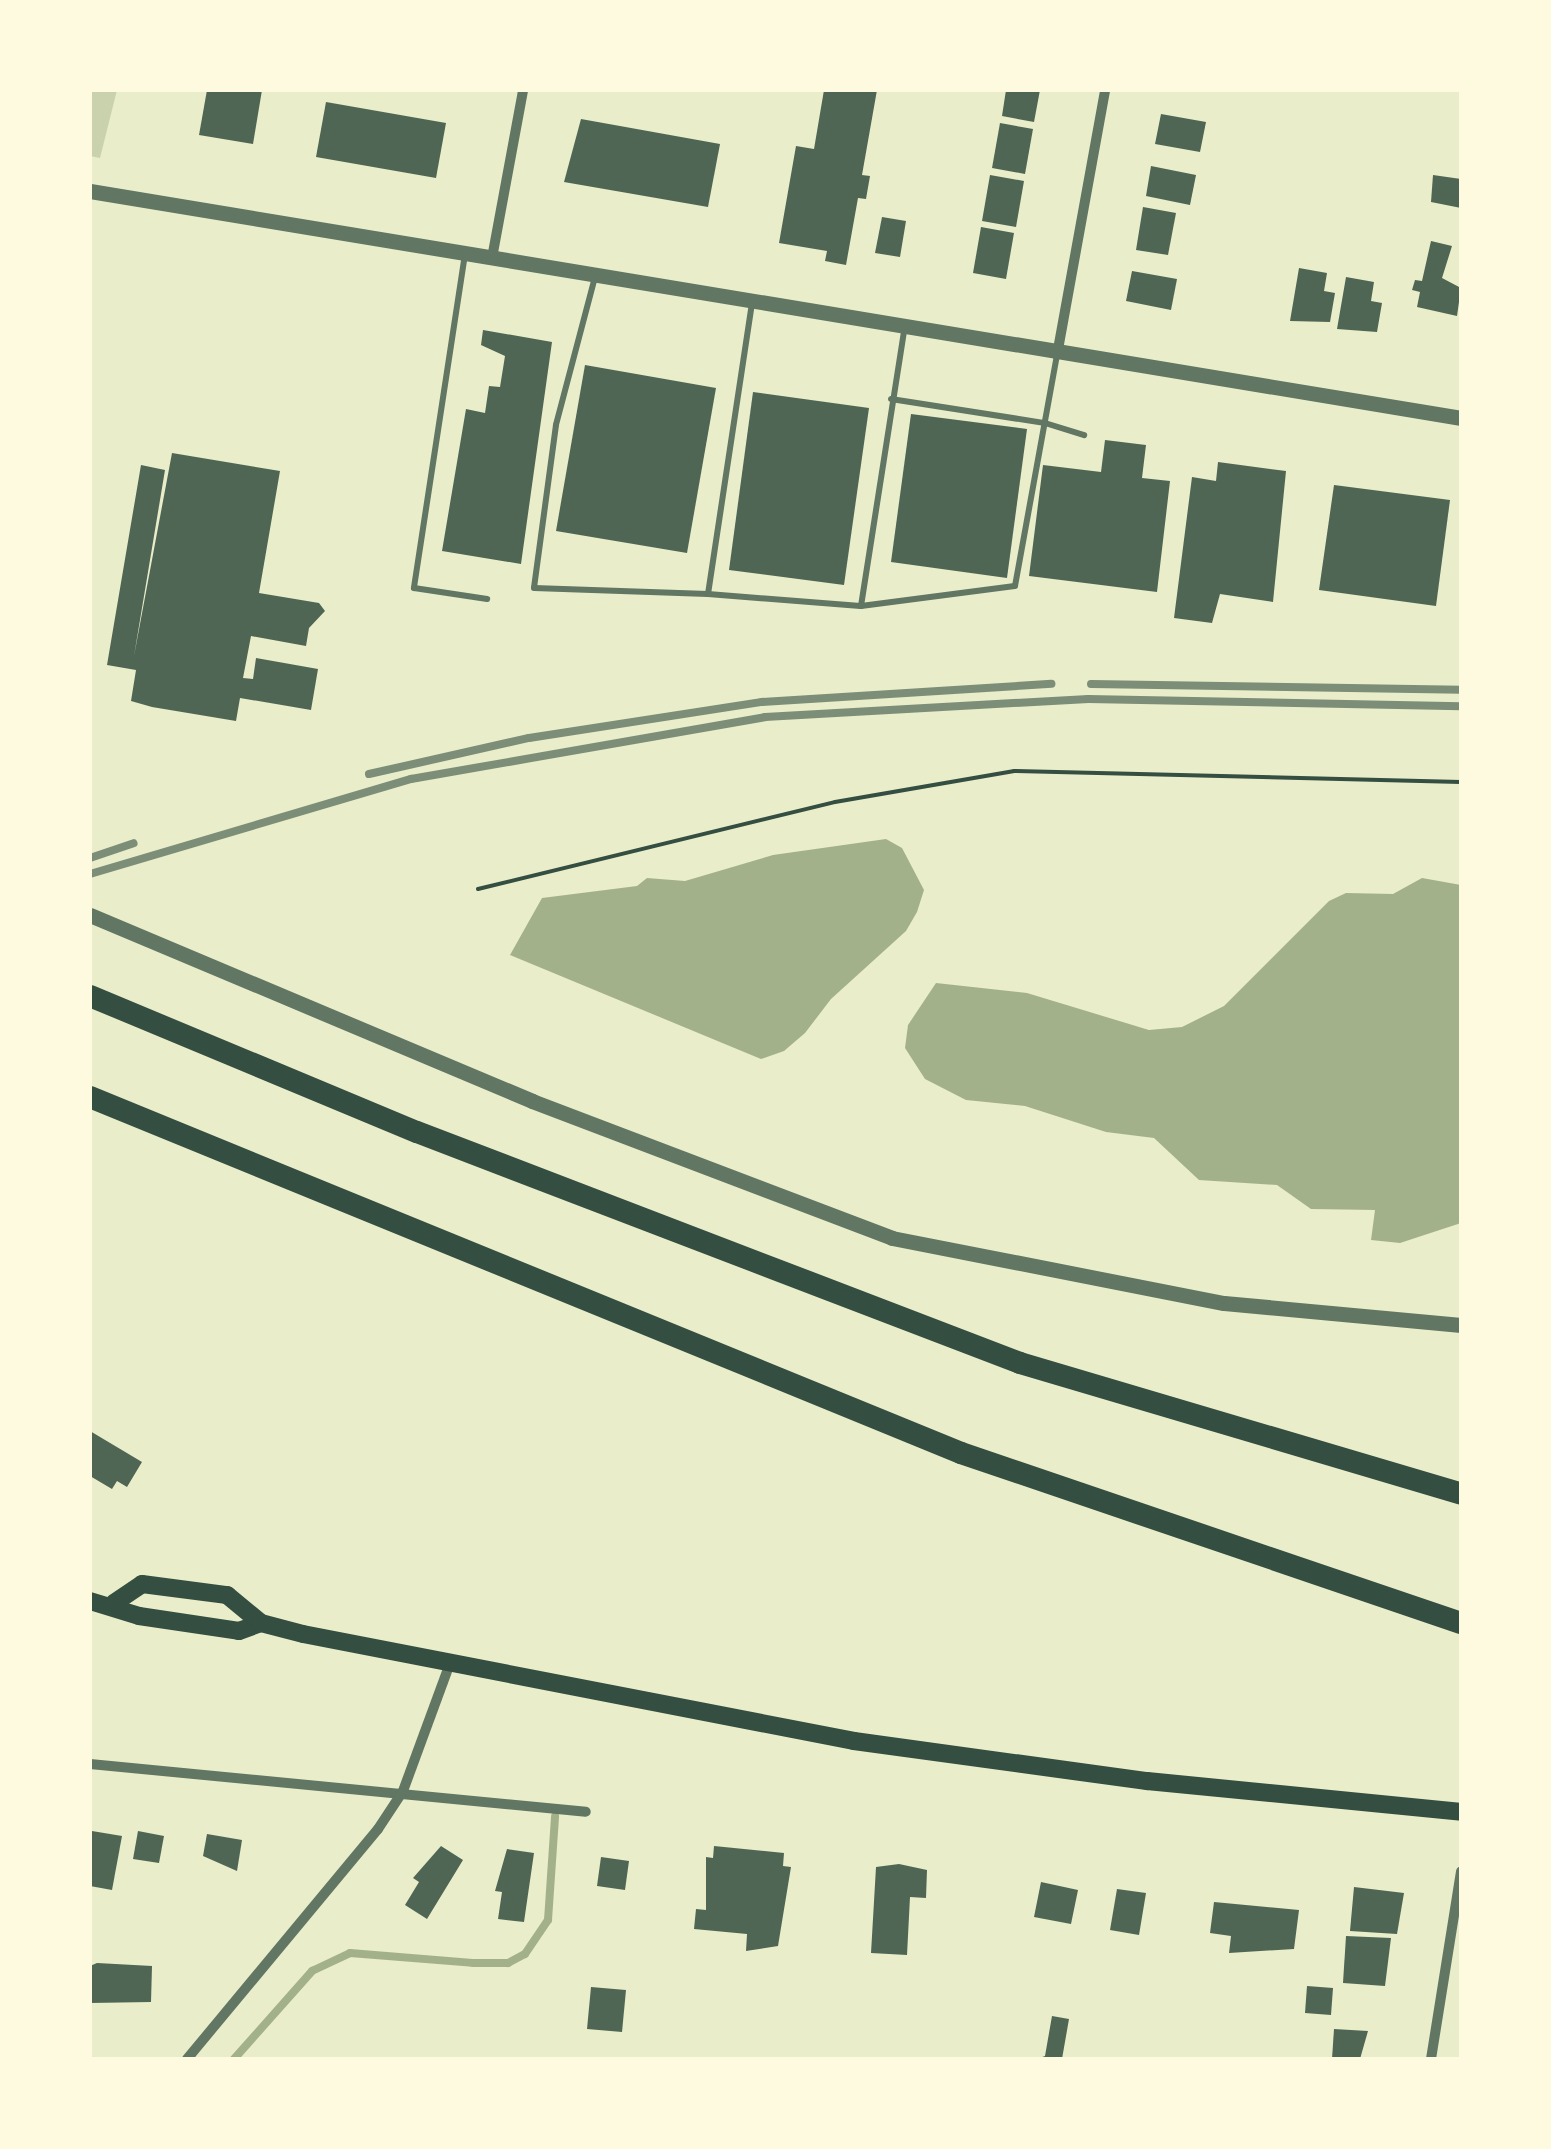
<!DOCTYPE html>
<style>
body{margin:0}
#map{position:relative;width:1551px;height:2149px;overflow:hidden;background:#e9edc9;font-family:Rubik,sans-serif}
div>[style]{position:absolute}
.green>*{inset:0;background:#cad2ad}
.water>*{inset:0;background:#a3b18a}
.stream>*{height:8px;margin:-4px;padding:0 4px;transform-origin:4px;border-radius:4px;background:#a3b18a}
.building>*{inset:0;background:#4f6655}
.path>*{height:4px;margin:-2px;padding:0 2px;transform-origin:2px;border-radius:2px;background:#344e41}
.service>*{height:6px;margin:-3px;padding:0 3px;transform-origin:3px;border-radius:3px;background:#617663}
.minor>*{height:10px;margin:-5px;padding:0 5px;transform-origin:5px;border-radius:5px;background:#617663}
.tertiary>*{height:15px;margin:-7.5px;padding:0 7.5px;transform-origin:7.5px;border-radius:7.5px;background:#617663}
.secondary>*{height:18px;margin:-9px;padding:0 9px;transform-origin:9px;border-radius:9px;background:#344e41}
.motorway>*{height:22px;margin:-11px;padding:0 11px;transform-origin:11px;border-radius:11px;background:#344e41}
.rail>*{height:8px;margin:-4px;padding:0 4px;transform-origin:4px;border-radius:4px;background:#7c8e77}
span{translate:-50% -50%;white-space:nowrap;text-align:center;line-height:1.15;-webkit-text-stroke:9px #fefae0;paint-order:stroke}
.frame{position:absolute;inset:0;border:92px solid #fefae0;pointer-events:none}
</style>
<div id="map">
<div class="green">
<div style="clip-path:polygon(90px 90px,117px 90px,100px 158px,90px 156px)"></div>
</div>
<div class="water">
<div style="clip-path:polygon(886px 839px,902px 848px,924px 890px,917px 912px,906px 931px,831px 999px,805px 1033px,784px 1051px,761px 1059px,510px 955px,542px 898px,637px 886px,647px 878px,685px 881px,773px 855px)"></div>
<div style="clip-path:polygon(1422px 878px,1461px 885px,1461px 1223px,1400px 1243px,1371px 1240px,1375px 1210px,1311px 1209px,1277px 1185px,1199px 1180px,1154px 1138px,1106px 1132px,1025px 1106px,966px 1100px,925px 1079px,905px 1048px,908px 1025px,936px 983px,1027px 993px,1149px 1030px,1182px 1027px,1224px 1006px,1329px 901px,1346px 893px,1393px 894px)"></div>
</div>
<div class="stream">
<div style="left:234px;top:2059px;width:118px;rotate:-48.4deg"></div>
<div style="left:312px;top:1971px;width:42px;rotate:-25.3deg"></div>
<div style="left:350px;top:1953px;width:123px;rotate:4.6deg"></div>
<div style="left:473px;top:1963px;width:35px"></div>
<div style="left:508px;top:1963px;width:19px;rotate:-28deg"></div>
<div style="left:525px;top:1954px;width:41px;rotate:-55.9deg"></div>
<div style="left:548px;top:1920px;width:104px;rotate:-86.1deg"></div>
</div>
<div class="building">
<div style="clip-path:polygon(207px 90px,262px 90px,253px 144px,199px 135px)"></div>
<div style="clip-path:polygon(824px 90px,877px 90px,862px 175px,870px 176px,866px 199px,858px 198px,846px 265px,825px 261px,827px 251px,779px 243px,796px 146px,814px 149px)"></div>
<div style="clip-path:polygon(1006px 90px,1040px 90px,1034px 122px,1002px 116px)"></div>
<div style="clip-path:polygon(326px 102px,446px 123px,436px 178px,316px 157px)"></div>
<div style="clip-path:polygon(1161px 114px,1206px 122px,1200px 152px,1155px 144px)"></div>
<div style="clip-path:polygon(581px 119px,720px 144px,708px 207px,564px 182px)"></div>
<div style="clip-path:polygon(1000px 123px,1033px 129px,1025px 174px,992px 168px)"></div>
<div style="clip-path:polygon(1151px 166px,1196px 175px,1190px 205px,1146px 196px)"></div>
<div style="clip-path:polygon(990px 175px,1024px 181px,1016px 227px,982px 221px)"></div>
<div style="clip-path:polygon(1433px 175px,1461px 179px,1461px 208px,1431px 202px)"></div>
<div style="clip-path:polygon(1143px 207px,1176px 213px,1168px 255px,1136px 250px)"></div>
<div style="clip-path:polygon(882px 217px,906px 221px,900px 257px,875px 253px)"></div>
<div style="clip-path:polygon(981px 227px,1014px 233px,1006px 279px,973px 273px)"></div>
<div style="clip-path:polygon(1431px 241px,1452px 246px,1442px 278px,1461px 288px,1457px 316px,1417px 307px,1420px 292px,1412px 290px,1415px 280px,1422px 281px)"></div>
<div style="clip-path:polygon(1299px 268px,1327px 273px,1324px 291px,1335px 293px,1330px 322px,1290px 321px)"></div>
<div style="clip-path:polygon(1132px 271px,1177px 279px,1171px 310px,1126px 301px)"></div>
<div style="clip-path:polygon(1346px 277px,1374px 282px,1371px 301px,1382px 303px,1377px 332px,1337px 329px)"></div>
<div style="clip-path:polygon(483px 330px,552px 342px,521px 564px,442px 551px,466px 409px,485px 413px,489px 386px,500px 387px,505px 356px,481px 345px)"></div>
<div style="clip-path:polygon(585px 365px,716px 388px,687px 553px,556px 531px)"></div>
<div style="clip-path:polygon(753px 392px,869px 408px,844px 585px,729px 570px)"></div>
<div style="clip-path:polygon(911px 414px,1027px 429px,1007px 578px,891px 562px)"></div>
<div style="clip-path:polygon(1105px 440px,1146px 445px,1142px 478px,1170px 481px,1157px 592px,1029px 576px,1043px 465px,1101px 472px)"></div>
<div style="clip-path:polygon(172px 453px,280px 471px,259px 593px,319px 603px,325px 611px,309px 628px,306px 646px,251px 636px,243px 678px,253px 679px,256px 658px,318px 669px,311px 710px,240px 698px,236px 721px,152px 707px,131px 701px,136px 670px,107px 665px,141px 465px,165px 470px,134px 656px)"></div>
<div style="clip-path:polygon(1218px 462px,1286px 471px,1273px 602px,1220px 594px,1212px 623px,1174px 618px,1192px 477px,1216px 481px)"></div>
<div style="clip-path:polygon(1334px 485px,1450px 500px,1436px 606px,1319px 590px)"></div>
<div style="clip-path:polygon(90px 1431px,142px 1462px,127px 1487px,117px 1481px,112px 1489px,90px 1476px)"></div>
<div style="clip-path:polygon(92px 1831px,122px 1836px,112px 1890px,90px 1886px)"></div>
<div style="clip-path:polygon(138px 1831px,164px 1836px,159px 1863px,133px 1859px)"></div>
<div style="clip-path:polygon(207px 1834px,242px 1840px,237px 1871px,203px 1856px)"></div>
<div style="clip-path:polygon(441px 1846px,463px 1860px,427px 1919px,405px 1905px,419px 1882px,413px 1878px)"></div>
<div style="clip-path:polygon(714px 1846px,784px 1853px,783px 1866px,791px 1867px,778px 1946px,746px 1951px,747px 1934px,694px 1929px,696px 1909px,706px 1910px,706px 1857px,713px 1858px)"></div>
<div style="clip-path:polygon(507px 1849px,534px 1853px,524px 1922px,498px 1919px,502px 1892px,495px 1891px)"></div>
<div style="clip-path:polygon(601px 1857px,629px 1861px,625px 1890px,597px 1886px)"></div>
<div style="clip-path:polygon(899px 1864px,927px 1870px,926px 1898px,910px 1897px,907px 1955px,871px 1953px,876px 1867px)"></div>
<div style="clip-path:polygon(1041px 1882px,1078px 1890px,1071px 1924px,1034px 1917px)"></div>
<div style="clip-path:polygon(1354px 1887px,1404px 1893px,1397px 1934px,1350px 1931px)"></div>
<div style="clip-path:polygon(1117px 1889px,1146px 1893px,1139px 1935px,1110px 1930px)"></div>
<div style="clip-path:polygon(1214px 1902px,1299px 1910px,1294px 1949px,1229px 1953px,1231px 1936px,1210px 1933px)"></div>
<div style="clip-path:polygon(1346px 1936px,1391px 1938px,1385px 1986px,1343px 1983px)"></div>
<div style="clip-path:polygon(97px 1963px,152px 1966px,151px 2002px,90px 2003px,90px 1966px)"></div>
<div style="clip-path:polygon(1307px 1986px,1333px 1988px,1331px 2015px,1305px 2013px)"></div>
<div style="clip-path:polygon(591px 1987px,626px 1990px,622px 2032px,587px 2029px)"></div>
<div style="clip-path:polygon(1052px 2016px,1069px 2019px,1062px 2059px,1037px 2059px,1045px 2056px)"></div>
<div style="clip-path:polygon(1334px 2029px,1368px 2031px,1360px 2059px,1332px 2059px)"></div>
</div>
<div class="path">
<div style="left:478px;top:889px;width:367px;rotate:-13.7deg"></div>
<div style="left:835px;top:802px;width:182px;rotate:-9.8deg"></div>
<div style="left:1014px;top:771px;width:447px;rotate:1.4deg"></div>
</div>
<div class="service">
<div style="left:465px;top:254px;width:338px;rotate:98.7deg"></div>
<div style="left:414px;top:588px;width:74px;rotate:8.6deg"></div>
<div style="left:595px;top:277px;width:153px;rotate:104.8deg"></div>
<div style="left:556px;top:425px;width:164px;rotate:97.7deg"></div>
<div style="left:534px;top:588px;width:174px;rotate:2deg"></div>
<div style="left:708px;top:594px;width:294px;rotate:-81.4deg"></div>
<div style="left:891px;top:399px;width:156px;rotate:8.9deg"></div>
<div style="left:1045px;top:423px;width:41px;rotate:17.1deg"></div>
<div style="left:708px;top:594px;width:153px;rotate:4.5deg"></div>
<div style="left:861px;top:606px;width:279px;rotate:-81.1deg"></div>
<div style="left:861px;top:606px;width:155px;rotate:-7.4deg"></div>
<div style="left:1015px;top:586px;width:234px;rotate:-79.7deg"></div>
</div>
<div class="minor">
<div style="left:492px;top:258px;width:171px;rotate:-79.5deg"></div>
<div style="left:1057px;top:355px;width:269px;rotate:-79.7deg"></div>
<div style="left:90px;top:1764px;width:498px;rotate:5.5deg"></div>
<div style="left:187px;top:2059px;width:299px;rotate:-50.3deg"></div>
<div style="left:378px;top:1829px;width:45px;rotate:-56.7deg"></div>
<div style="left:403px;top:1791px;width:136px;rotate:-69.8deg"></div>
<div style="left:1431px;top:2059px;width:190px;rotate:-80.9deg"></div>
</div>
<div class="tertiary">
<div style="left:90px;top:191px;width:1390px;rotate:9.4deg"></div>
<div style="left:90px;top:915px;width:480px;rotate:22.8deg"></div>
<div style="left:532px;top:1101px;width:385px;rotate:20.8deg"></div>
<div style="left:892px;top:1238px;width:338px;rotate:11.1deg"></div>
<div style="left:1224px;top:1303px;width:238px;rotate:5.3deg"></div>
</div>
<div class="secondary">
<div style="left:90px;top:1601px;width:51px;rotate:17deg"></div>
<div style="left:139px;top:1616px;width:101px;rotate:8.5deg"></div>
<div style="left:239px;top:1631px;width:23px;rotate:-20deg"></div>
<div style="left:114px;top:1603px;width:34px;rotate:-34deg"></div>
<div style="left:142px;top:1584px;width:86px;rotate:7.4deg"></div>
<div style="left:227px;top:1595px;width:44px;rotate:39.5deg"></div>
<div style="left:261px;top:1623px;width:43px;rotate:14.7deg"></div>
<div style="left:303px;top:1634px;width:561px;rotate:10.99deg"></div>
<div style="left:854px;top:1741px;width:296px;rotate:7.8deg"></div>
<div style="left:1147px;top:1781px;width:316px;rotate:5.6deg"></div>
</div>
<div class="motorway">
<div style="left:90px;top:996px;width:354px;rotate:22.6deg"></div>
<div style="left:417px;top:1132px;width:646px;rotate:20.96deg"></div>
<div style="left:1020px;top:1363px;width:460px;rotate:16.5deg"></div>
<div style="left:90px;top:1097px;width:941px;rotate:22.23deg"></div>
<div style="left:961px;top:1453px;width:528px;rotate:18.78deg"></div>
</div>
<div class="rail">
<div style="left:1091px;top:684px;width:370px;rotate:0.9deg"></div>
<div style="left:369px;top:774px;width:164px;rotate:-12.7deg"></div>
<div style="left:529px;top:738px;width:236px;rotate:-8.8deg"></div>
<div style="left:762px;top:702px;width:290px;rotate:-3.6deg"></div>
<div style="left:90px;top:858px;width:46px;rotate:-18.8deg"></div>
<div style="left:90px;top:874px;width:335px;rotate:-16.5deg"></div>
<div style="left:411px;top:779px;width:359px;rotate:-9.9deg"></div>
<div style="left:765px;top:717px;width:324px;rotate:-3.2deg"></div>
<div style="left:1088px;top:699px;width:373px;rotate:1.1deg"></div>
</div>
<div class="frame"></div>
</div>
